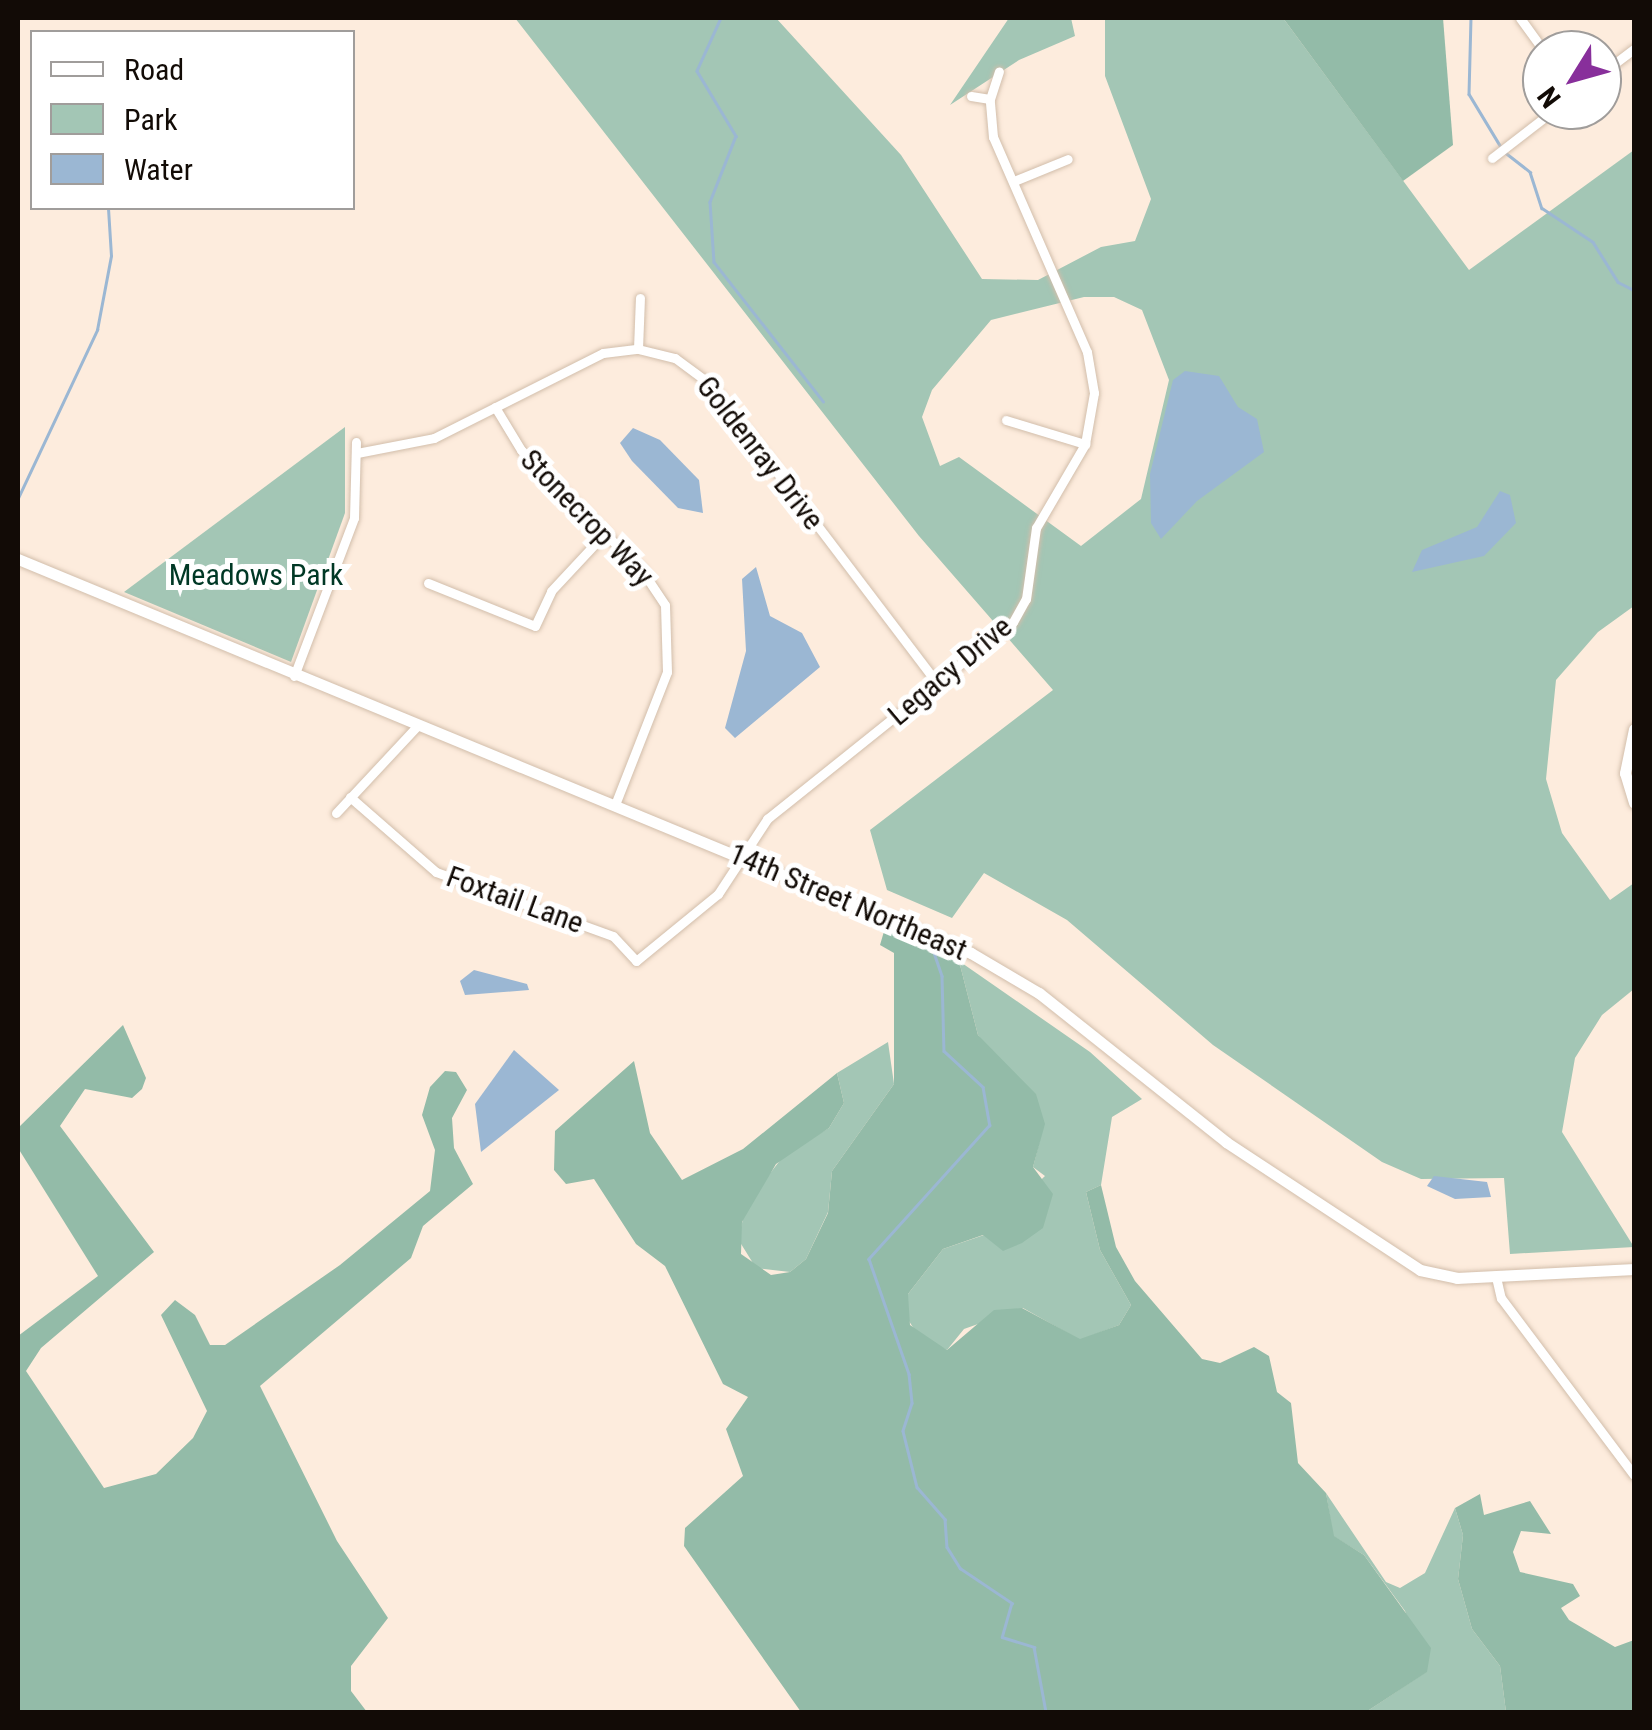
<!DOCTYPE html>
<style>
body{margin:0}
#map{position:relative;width:1652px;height:1730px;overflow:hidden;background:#fdecdd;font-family:"Roboto Condensed",sans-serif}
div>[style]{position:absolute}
.green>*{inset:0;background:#a3c6b5}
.forest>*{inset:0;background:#93bba8}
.water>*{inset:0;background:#9bb7d3}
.stream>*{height:2.5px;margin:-1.25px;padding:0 1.25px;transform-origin:1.25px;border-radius:1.25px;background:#9bb7d3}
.roads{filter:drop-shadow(0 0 2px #d2beab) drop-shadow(0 0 2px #d2beab)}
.street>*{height:9px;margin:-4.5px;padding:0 4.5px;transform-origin:4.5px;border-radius:4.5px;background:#fff}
.secondary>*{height:11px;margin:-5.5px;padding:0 5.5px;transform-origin:5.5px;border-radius:5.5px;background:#fff}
span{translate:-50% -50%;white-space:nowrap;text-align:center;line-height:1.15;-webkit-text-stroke:10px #fff;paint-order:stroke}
.street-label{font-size:30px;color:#120b06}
.park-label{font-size:30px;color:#003825}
.frame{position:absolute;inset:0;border:20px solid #120b06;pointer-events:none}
.legend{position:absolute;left:30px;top:30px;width:325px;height:180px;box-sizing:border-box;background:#fff;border:2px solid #a09d9b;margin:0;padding:12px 18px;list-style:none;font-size:30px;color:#120b06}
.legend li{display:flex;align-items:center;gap:20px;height:50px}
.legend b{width:50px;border:2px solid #a09d9b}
.north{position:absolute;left:1522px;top:30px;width:100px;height:100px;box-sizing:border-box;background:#fff;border:2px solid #a09d9b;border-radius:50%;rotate:233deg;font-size:28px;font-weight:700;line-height:40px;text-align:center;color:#120b06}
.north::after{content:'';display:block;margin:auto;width:35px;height:45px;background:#882f9b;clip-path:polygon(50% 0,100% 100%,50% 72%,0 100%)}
</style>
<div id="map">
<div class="green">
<div style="clip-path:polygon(evenodd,515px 18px,776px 18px,901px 155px,982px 279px,1038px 280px,1101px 247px,1135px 241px,1151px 199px,1105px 76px,1105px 18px,1283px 18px,1469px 270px,1634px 150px,1634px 606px,1598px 632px,1556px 680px,1546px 779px,1562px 833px,1610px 900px,1634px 883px,1634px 989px,1602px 1015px,1575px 1058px,1562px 1132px,1634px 1247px,1510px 1254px,1504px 1178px,1421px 1179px,1382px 1162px,1213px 1045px,1067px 920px,984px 873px,952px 918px,887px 890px,870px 830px,1053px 690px,919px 536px,515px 18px,1084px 297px,1114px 297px,1142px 310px,1169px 380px,1141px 499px,1081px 546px,959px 457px,940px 466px,922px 417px,932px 390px,991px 320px,1084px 297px)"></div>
<div style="clip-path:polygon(1009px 18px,1071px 18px,1075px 36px,1019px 60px,950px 105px)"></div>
<div style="clip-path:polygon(345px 427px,345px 513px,291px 662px,124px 592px)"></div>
<div style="clip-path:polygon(959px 961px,1090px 1052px,1142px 1099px,1112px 1117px,1101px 1185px,1086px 1192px,1100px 1250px,1131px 1305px,1119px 1325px,1080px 1340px,1023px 1308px,964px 1329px,947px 1350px,919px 1337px,904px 1313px,908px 1294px,943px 1249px,984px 1235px,1045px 1176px,1033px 1167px,1044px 1124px,978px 1035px)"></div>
<div style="clip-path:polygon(888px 1042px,894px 1084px,832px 1171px,828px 1212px,806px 1259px,790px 1272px,756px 1268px,738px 1239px,747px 1203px,785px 1154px,829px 1128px,844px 1103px,837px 1073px)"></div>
<div style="clip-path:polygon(1326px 1493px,1386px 1582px,1400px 1588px,1425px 1573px,1455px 1508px,1463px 1535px,1458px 1579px,1472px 1629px,1500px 1666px,1506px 1712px,1366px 1712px,1426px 1672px,1405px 1611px,1364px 1555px,1333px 1536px)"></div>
</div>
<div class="forest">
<div style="clip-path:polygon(1283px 18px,1443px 18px,1453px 145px,1403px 181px)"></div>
<div style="clip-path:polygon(885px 928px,959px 961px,978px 1035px,1036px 1094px,1045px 1124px,1033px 1167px,1053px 1194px,1043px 1228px,1022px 1243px,1003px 1251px,983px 1235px,943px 1249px,908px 1294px,910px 1325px,947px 1350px,994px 1310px,1022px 1308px,1080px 1339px,1119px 1325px,1131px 1305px,1100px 1250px,1086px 1192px,1101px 1185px,1116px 1247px,1135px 1281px,1202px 1359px,1220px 1363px,1254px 1347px,1269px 1356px,1277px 1392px,1291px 1403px,1298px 1463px,1326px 1493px,1334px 1536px,1364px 1555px,1431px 1648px,1427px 1672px,1366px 1712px,801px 1712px,684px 1546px,685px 1528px,743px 1476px,726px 1429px,748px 1397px,723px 1384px,665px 1266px,636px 1244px,594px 1179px,566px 1184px,554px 1170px,555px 1131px,634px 1061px,650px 1133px,682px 1180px,743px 1149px,837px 1073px,844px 1103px,829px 1128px,776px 1164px,742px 1222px,741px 1254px,771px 1275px,790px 1272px,806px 1259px,828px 1213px,832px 1171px,894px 1084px,894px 953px,880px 945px)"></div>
<div style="clip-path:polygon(123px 1025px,146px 1078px,142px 1089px,132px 1098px,85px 1089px,60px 1126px,154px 1252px,41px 1348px,26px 1371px,104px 1488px,156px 1474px,193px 1438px,207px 1411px,161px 1315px,175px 1300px,195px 1315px,210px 1345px,225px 1345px,340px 1265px,430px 1191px,435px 1150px,422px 1115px,430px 1087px,445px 1071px,456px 1072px,467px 1090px,452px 1118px,454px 1148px,473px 1184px,423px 1226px,411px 1258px,260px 1386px,337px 1541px,388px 1618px,351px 1666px,351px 1691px,367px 1712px,18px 1712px,18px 1336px,98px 1276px,18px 1148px,18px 1128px)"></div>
<div style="clip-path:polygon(1480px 1494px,1484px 1515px,1530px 1501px,1551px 1534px,1521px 1531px,1513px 1552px,1520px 1572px,1573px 1584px,1580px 1596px,1561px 1608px,1569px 1620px,1615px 1647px,1634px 1640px,1634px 1712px,1506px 1712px,1500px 1666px,1472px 1629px,1458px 1579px,1463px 1535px,1455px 1508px)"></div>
</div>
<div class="water">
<div style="clip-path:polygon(1185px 371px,1219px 376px,1238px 407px,1257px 419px,1264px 452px,1197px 501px,1161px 539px,1151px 523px,1150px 474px,1173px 380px)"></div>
<div style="clip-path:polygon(633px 428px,660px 440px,699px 480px,703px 513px,678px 508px,632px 461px,620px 443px)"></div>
<div style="clip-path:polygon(1500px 491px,1510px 495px,1516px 523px,1484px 556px,1412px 572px,1422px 550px,1477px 527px)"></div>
<div style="clip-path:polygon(756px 567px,770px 616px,802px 633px,820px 667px,735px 738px,725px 728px,746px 651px,742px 579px)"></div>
<div style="clip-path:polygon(474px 970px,527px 984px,529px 990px,465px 995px,460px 981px)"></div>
<div style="clip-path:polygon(514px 1050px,559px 1090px,481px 1152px,475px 1104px)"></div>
<div style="clip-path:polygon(1434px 1176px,1487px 1182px,1491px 1197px,1455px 1199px,1427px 1186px)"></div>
</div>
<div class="stream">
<div style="left:721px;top:18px;width:58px;rotate:114.4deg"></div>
<div style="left:697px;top:71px;width:76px;rotate:59deg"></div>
<div style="left:736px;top:136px;width:71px;rotate:111.5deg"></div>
<div style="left:710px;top:202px;width:60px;rotate:86.2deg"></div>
<div style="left:714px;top:262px;width:177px;rotate:51.9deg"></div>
<div style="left:1471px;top:18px;width:76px;rotate:91.5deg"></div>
<div style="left:1469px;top:94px;width:62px;rotate:58.9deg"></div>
<div style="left:1506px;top:153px;width:31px;rotate:38deg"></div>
<div style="left:1530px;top:172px;width:38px;rotate:72deg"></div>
<div style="left:1542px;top:208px;width:61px;rotate:33.7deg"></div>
<div style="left:1593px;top:242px;width:47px;rotate:58deg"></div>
<div style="left:1618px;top:282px;width:18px;rotate:27deg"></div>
<div style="left:18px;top:498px;width:186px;rotate:-64.8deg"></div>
<div style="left:97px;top:330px;width:75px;rotate:-79.3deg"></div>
<div style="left:111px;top:256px;width:48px;rotate:-93.6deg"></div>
<div style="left:930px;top:941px;width:37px;rotate:71deg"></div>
<div style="left:942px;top:976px;width:75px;rotate:88.5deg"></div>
<div style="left:944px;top:1051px;width:53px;rotate:42.7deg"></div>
<div style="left:983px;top:1087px;width:39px;rotate:80deg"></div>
<div style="left:990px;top:1125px;width:181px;rotate:132.1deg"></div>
<div style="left:869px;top:1259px;width:122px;rotate:70.8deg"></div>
<div style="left:909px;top:1374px;width:29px;rotate:84deg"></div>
<div style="left:912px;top:1403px;width:29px;rotate:108deg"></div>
<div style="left:903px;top:1431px;width:58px;rotate:76deg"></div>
<div style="left:917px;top:1487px;width:43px;rotate:48.8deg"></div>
<div style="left:945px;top:1519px;width:28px;rotate:86deg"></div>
<div style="left:947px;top:1547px;width:25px;rotate:58deg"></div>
<div style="left:960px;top:1568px;width:63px;rotate:33.9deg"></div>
<div style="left:1012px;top:1603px;width:35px;rotate:106deg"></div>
<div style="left:1002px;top:1637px;width:34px;rotate:17deg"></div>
<div style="left:1034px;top:1647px;width:66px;rotate:79.5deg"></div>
</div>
<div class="roads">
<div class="street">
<div style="left:1520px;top:18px;width:39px;rotate:54deg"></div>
<div style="left:1602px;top:73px;width:40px;rotate:-37deg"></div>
<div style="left:971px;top:96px;width:19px;rotate:9deg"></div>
<div style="left:1492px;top:158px;width:78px;rotate:-37.7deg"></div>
<div style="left:1014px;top:181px;width:58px;rotate:-22.2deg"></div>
<div style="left:638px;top:349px;width:51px;rotate:-87.8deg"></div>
<div style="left:495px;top:407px;width:50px;rotate:58.8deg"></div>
<div style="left:521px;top:450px;width:169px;rotate:44.8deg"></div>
<div style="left:641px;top:569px;width:43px;rotate:56.3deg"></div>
<div style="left:665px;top:605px;width:67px;rotate:88.3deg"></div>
<div style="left:667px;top:672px;width:140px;rotate:111.4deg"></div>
<div style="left:1006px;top:420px;width:83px;rotate:16.9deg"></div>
<div style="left:357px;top:453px;width:78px;rotate:-11deg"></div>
<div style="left:434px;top:438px;width:189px;rotate:-26.7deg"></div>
<div style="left:603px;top:353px;width:35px;rotate:-7deg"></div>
<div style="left:638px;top:349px;width:38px;rotate:14deg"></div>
<div style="left:675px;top:358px;width:44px;rotate:36.6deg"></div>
<div style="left:710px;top:384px;width:375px;rotate:52.8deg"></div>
<div style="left:428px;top:583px;width:115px;rotate:21.9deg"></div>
<div style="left:535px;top:626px;width:38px;rotate:-65deg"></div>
<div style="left:551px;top:591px;width:79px;rotate:-47deg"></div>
<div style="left:294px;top:676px;width:169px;rotate:-69.2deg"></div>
<div style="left:354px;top:518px;width:76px;rotate:-88.5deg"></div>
<div style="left:350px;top:797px;width:114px;rotate:41.1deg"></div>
<div style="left:436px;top:872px;width:188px;rotate:19.9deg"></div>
<div style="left:613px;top:936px;width:34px;rotate:47deg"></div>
<div style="left:636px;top:961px;width:106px;rotate:-39.3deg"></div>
<div style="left:718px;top:894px;width:90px;rotate:-56.8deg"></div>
<div style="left:767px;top:819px;width:315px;rotate:-38.7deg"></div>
<div style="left:1013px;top:622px;width:26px;rotate:-61deg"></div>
<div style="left:1026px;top:599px;width:72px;rotate:-82deg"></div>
<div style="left:1036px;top:528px;width:97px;rotate:-59.7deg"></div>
<div style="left:1085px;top:444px;width:52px;rotate:-80deg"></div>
<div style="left:1094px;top:393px;width:42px;rotate:-99.7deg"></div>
<div style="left:1087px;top:352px;width:235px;rotate:-113.6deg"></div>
<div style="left:993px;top:137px;width:38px;rotate:-95deg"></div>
<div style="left:990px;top:99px;width:29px;rotate:-72deg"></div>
<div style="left:336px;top:813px;width:120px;rotate:-47deg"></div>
<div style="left:1496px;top:1277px;width:22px;rotate:77deg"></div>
<div style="left:1501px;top:1298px;width:221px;rotate:53.1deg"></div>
</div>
<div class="secondary">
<div style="left:18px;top:559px;width:1031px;rotate:22.46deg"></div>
<div style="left:971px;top:953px;width:79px;rotate:30.5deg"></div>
<div style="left:1039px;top:993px;width:239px;rotate:38.5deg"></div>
<div style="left:1226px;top:1142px;width:232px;rotate:33.4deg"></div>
<div style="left:1420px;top:1270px;width:38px;rotate:12deg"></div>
<div style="left:1457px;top:1278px;width:177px;rotate:-2.9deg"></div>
<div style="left:1634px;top:729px;width:45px;rotate:101.6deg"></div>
<div style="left:1625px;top:773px;width:31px;rotate:73deg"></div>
</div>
</div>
<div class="street-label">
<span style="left:760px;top:453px;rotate:52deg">Goldenray Drive</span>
<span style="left:587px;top:518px;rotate:46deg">Stonecrop Way</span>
<span style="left:950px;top:671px;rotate:-40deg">Legacy Drive</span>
<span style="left:515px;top:900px;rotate:20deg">Foxtail Lane</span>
<span style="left:848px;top:902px;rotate:23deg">14th Street Northeast</span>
</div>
<div class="park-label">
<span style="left:256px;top:575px">Meadows Park</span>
</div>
<div class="frame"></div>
<ul class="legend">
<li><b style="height:12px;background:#fff"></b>Road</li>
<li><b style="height:28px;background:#a3c6b5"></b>Park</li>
<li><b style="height:28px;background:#9bb7d3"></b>Water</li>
</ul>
<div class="north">N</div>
</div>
